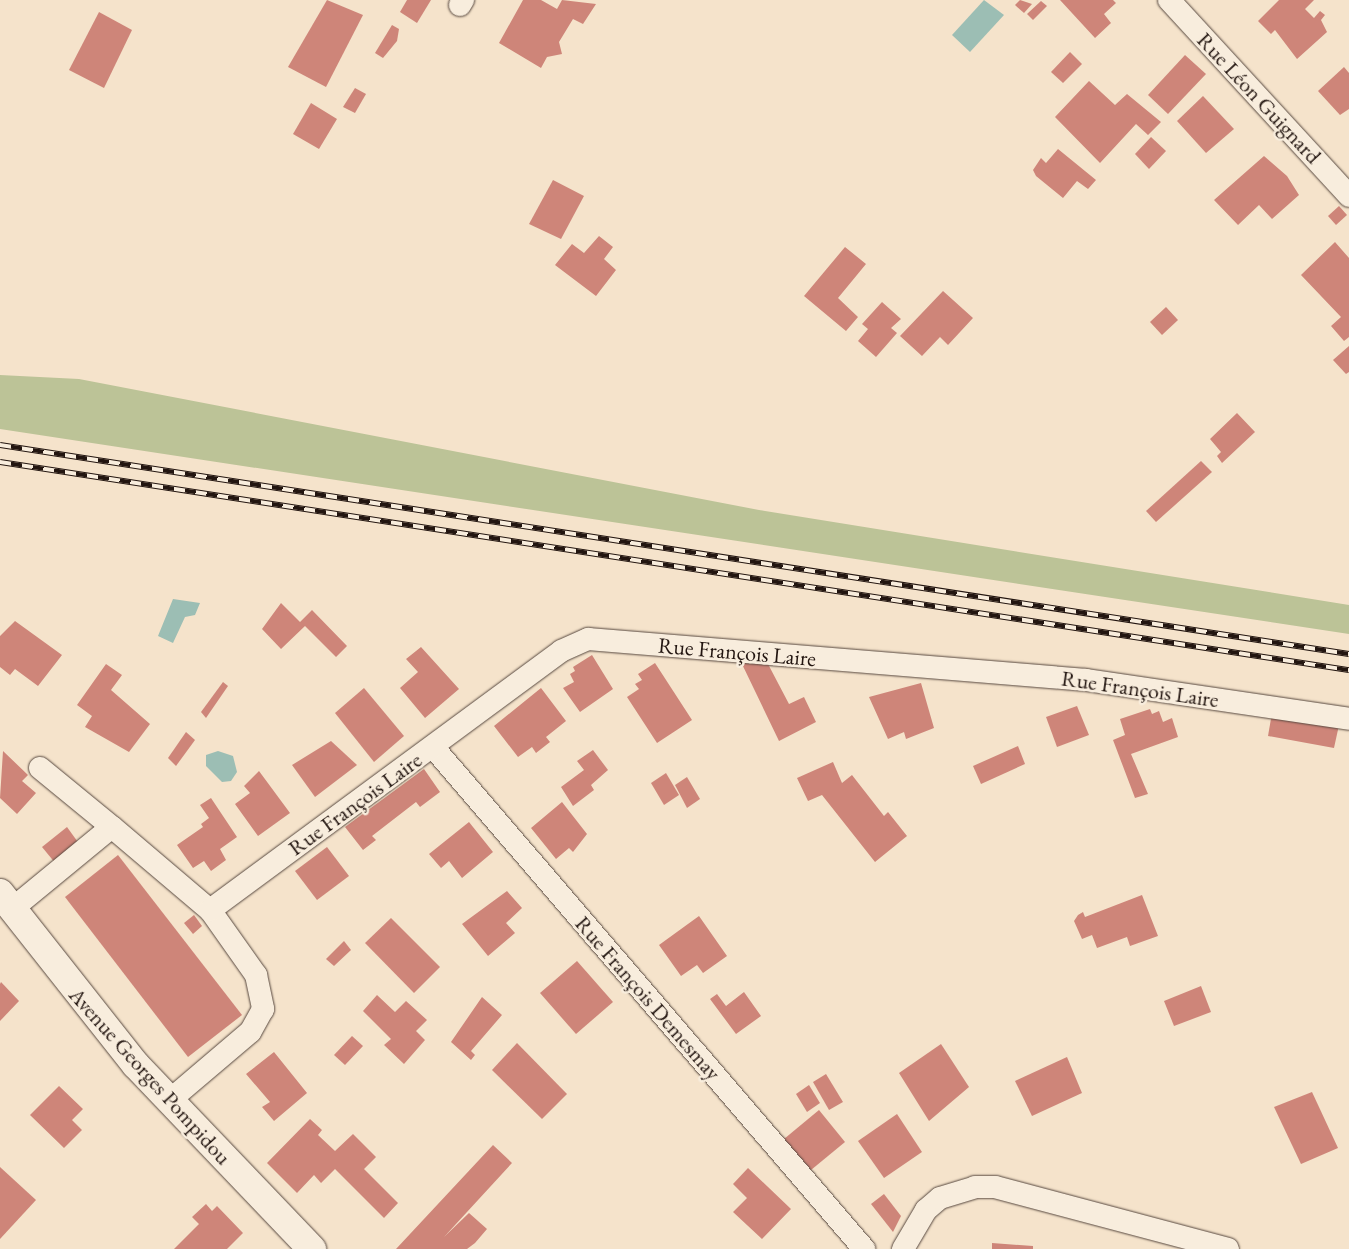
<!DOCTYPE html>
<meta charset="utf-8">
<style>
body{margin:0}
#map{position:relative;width:1349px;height:1249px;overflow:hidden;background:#f5e3cb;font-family:"EB Garamond",serif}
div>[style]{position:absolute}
.green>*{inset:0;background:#bcc397}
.water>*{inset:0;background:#9cbeb4}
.building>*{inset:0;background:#ce8579}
.roads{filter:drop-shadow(0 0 1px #57483f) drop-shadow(0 0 1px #57483f)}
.street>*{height:22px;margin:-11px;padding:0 11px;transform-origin:11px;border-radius:11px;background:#f8eddd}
.secondary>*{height:28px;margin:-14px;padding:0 14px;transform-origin:14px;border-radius:14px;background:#f8eddd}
.rail>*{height:5.5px;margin-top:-2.75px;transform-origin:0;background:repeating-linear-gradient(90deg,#f8eddd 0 11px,#221510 0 22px);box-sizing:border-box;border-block:1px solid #221510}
span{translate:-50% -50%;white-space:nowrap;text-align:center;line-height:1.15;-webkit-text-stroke:5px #f8eddd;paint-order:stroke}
.street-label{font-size:22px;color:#221510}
</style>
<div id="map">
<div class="green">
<div style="clip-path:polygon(0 375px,79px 379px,759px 510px,1349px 605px,1349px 634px,0 429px)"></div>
</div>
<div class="water">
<div style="clip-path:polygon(984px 0,1004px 15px,970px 52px,952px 35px)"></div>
<div style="clip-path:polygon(173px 599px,200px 603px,195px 615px,185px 617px,173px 643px,158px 636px)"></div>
<div style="clip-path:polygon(218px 751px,233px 756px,237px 772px,231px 781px,222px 782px,206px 766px,206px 755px)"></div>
</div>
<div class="building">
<div style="clip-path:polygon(327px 0,363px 15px,326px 87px,288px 67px)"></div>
<div style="clip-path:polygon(407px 0,431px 0,417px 23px,400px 12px)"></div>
<div style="clip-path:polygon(523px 0,541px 0,557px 9px,562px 0,596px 4px,583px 24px,573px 19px,559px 42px,562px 54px,547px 57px,541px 68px,499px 43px)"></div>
<div style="clip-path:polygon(1020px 0,1032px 4px,1024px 13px,1015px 5px)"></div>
<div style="clip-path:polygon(1060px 0,1113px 0,1116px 3px,1104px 14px,1111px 23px,1095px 38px)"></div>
<div style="clip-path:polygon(1279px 0,1314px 0,1305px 9px,1314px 18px,1320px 11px,1325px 15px,1321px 20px,1327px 32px,1297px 59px,1275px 30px,1271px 34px,1258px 21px)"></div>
<div style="clip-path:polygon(1041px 1px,1047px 6px,1033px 20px,1027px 14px)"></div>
<div style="clip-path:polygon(99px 12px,132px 30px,104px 88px,69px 70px)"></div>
<div style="clip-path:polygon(392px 25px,399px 29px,397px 41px,383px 58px,375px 53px)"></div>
<div style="clip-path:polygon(1070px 52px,1082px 64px,1063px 83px,1051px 72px)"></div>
<div style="clip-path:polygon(1185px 55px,1206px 74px,1168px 114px,1148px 95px)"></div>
<div style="clip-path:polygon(1344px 67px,1349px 73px,1349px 109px,1340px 115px,1318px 91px)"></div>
<div style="clip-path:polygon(1089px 81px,1115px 105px,1127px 94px,1161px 122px,1148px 135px,1136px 124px,1100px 163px,1055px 117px)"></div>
<div style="clip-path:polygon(355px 88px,366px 94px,355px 113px,343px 107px)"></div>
<div style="clip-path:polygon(1203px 96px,1234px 129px,1206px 153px,1177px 121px)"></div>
<div style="clip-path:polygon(311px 103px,337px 119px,319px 149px,293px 134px)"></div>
<div style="clip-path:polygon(1151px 137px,1166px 151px,1149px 169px,1135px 154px)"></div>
<div style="clip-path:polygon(1058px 149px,1096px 180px,1088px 189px,1077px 181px,1063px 198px,1036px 176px,1033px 170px,1041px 158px,1046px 163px)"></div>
<div style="clip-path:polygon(1264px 156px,1287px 176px,1299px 195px,1272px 219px,1259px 205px,1238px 225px,1214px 200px)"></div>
<div style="clip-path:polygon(553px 180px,584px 196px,561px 239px,529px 224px)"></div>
<div style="clip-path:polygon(1339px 206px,1347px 215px,1336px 225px,1328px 216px)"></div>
<div style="clip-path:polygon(599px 236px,613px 247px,604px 259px,616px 270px,596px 296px,555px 265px,572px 244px,584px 253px)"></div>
<div style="clip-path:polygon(1335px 242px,1349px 258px,1349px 337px,1344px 341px,1331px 326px,1341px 317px,1301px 275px)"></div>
<div style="clip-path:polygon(845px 247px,866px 264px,838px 298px,858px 317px,846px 331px,804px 296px)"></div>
<div style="clip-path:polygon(943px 291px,973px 318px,948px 345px,940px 337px,922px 356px,900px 336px)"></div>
<div style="clip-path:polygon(882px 302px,901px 319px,891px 328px,897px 333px,876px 357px,858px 341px,868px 329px,862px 324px)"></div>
<div style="clip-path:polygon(1166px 307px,1178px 320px,1162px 335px,1150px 322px)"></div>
<div style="clip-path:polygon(1349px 346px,1349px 372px,1346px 374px,1333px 360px)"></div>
<div style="clip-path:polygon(1237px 413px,1255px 432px,1222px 463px,1217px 456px,1221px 452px,1210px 439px)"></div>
<div style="clip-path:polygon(1201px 461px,1212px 472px,1156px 522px,1146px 511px)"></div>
<div style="clip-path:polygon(281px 603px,300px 622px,312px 610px,347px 646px,336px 657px,305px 626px,281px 649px,262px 629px)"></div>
<div style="clip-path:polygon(15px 621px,62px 655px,38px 686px,15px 669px,10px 675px,0 667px,0 636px)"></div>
<div style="clip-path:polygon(421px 647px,459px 689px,425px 718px,400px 688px,418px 672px,406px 659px)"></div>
<div style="clip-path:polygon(592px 655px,613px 689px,580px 712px,563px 688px,574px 682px,570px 674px,575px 671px,573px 667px)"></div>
<div style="clip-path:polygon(741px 662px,768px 664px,789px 704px,804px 697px,816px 722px,779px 741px)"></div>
<div style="clip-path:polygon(655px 663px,692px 720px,657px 743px,627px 697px,639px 689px,635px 684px,642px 680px,638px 674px)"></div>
<div style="clip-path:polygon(106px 664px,122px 675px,111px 690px,150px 724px,129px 752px,85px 727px,92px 716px,77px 705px)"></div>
<div style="clip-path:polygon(223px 682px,228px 686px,206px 718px,201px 712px)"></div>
<div style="clip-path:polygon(921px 683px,934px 728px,906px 739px,904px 732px,888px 739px,869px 697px)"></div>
<div style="clip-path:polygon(364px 688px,404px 736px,374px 762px,335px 713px)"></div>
<div style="clip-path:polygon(541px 688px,566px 721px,546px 737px,550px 742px,536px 753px,532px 747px,518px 757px,494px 726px)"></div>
<div style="clip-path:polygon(1077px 706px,1089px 735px,1057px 747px,1046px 717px)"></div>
<div style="clip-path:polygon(1150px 709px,1152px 714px,1159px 711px,1163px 722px,1172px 718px,1178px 737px,1131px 754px,1148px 794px,1135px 798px,1113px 740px,1125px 735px,1120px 719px)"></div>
<div style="clip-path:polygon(1272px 713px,1339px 725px,1334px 748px,1268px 736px)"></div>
<div style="clip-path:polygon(186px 732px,195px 740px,176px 766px,168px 758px)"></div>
<div style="clip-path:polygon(331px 741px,357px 765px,315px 797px,292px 765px)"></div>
<div style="clip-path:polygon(1018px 746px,1025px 764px,981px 784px,973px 766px)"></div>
<div style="clip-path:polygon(593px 750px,608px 770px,591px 785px,594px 790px,573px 806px,561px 787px,584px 770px,577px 761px)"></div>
<div style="clip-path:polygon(3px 751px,28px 775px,22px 781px,36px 793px,17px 814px,0 798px)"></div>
<div style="clip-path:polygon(833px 762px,842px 783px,852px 775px,884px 816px,888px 812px,907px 836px,875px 862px,822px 795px,808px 801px,797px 778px)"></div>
<div style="clip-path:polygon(424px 769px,440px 792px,420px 807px,416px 802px,372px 836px,376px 840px,363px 850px,345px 827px)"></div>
<div style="clip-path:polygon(259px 771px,290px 813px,258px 836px,235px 804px,250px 793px,244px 786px)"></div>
<div style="clip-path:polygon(666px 773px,679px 795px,664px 805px,651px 783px)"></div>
<div style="clip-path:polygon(687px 777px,700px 799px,687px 808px,675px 785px)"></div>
<div style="clip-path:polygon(211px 798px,237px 837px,220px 849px,226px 860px,211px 871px,204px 861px,193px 868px,177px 845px,203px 827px,201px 824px,209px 818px,200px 805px)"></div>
<div style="clip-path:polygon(562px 802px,587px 834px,573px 852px,569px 848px,556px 859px,531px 828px)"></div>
<div style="clip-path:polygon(469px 822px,493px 852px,462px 878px,449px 861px,441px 868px,429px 854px)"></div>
<div style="clip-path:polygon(67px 827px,80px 845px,56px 864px,42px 847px)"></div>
<div style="clip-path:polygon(327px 847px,349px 876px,317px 900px,295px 871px)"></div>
<div style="clip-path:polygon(118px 855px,242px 1015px,188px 1057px,65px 897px)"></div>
<div style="clip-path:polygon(507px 891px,522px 908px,506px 923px,515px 933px,488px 956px,462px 924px)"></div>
<div style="clip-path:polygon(1142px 895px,1158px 936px,1130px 946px,1127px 937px,1097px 948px,1092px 935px,1082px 939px,1074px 921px,1078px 915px,1083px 912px,1085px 917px)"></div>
<div style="clip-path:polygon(194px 915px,202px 926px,193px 934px,184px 923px)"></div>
<div style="clip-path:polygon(699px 916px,727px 956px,703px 973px,697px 965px,681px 976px,659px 945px)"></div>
<div style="clip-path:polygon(391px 918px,440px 967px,414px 993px,365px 943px)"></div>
<div style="clip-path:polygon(344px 941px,351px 950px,334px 966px,326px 959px)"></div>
<div style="clip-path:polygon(577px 961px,613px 1002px,576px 1034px,540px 993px)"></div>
<div style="clip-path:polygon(1px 982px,19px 1001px,0 1021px,0 984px)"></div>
<div style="clip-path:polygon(1201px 986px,1211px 1012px,1174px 1026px,1164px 1001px)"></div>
<div style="clip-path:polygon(744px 992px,761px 1016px,736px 1034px,710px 999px,717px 994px,726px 1006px)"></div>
<div style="clip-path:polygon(377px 995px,395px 1012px,406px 1001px,427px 1020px,416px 1031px,425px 1040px,404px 1064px,384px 1045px,391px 1039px,363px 1011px)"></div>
<div style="clip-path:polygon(482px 997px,502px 1015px,471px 1051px,475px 1055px,471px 1060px,451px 1042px)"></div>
<div style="clip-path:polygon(352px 1036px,363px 1046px,345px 1065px,334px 1055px)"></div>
<div style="clip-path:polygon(517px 1043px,567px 1094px,542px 1119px,492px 1070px)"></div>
<div style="clip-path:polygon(941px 1044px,969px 1087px,929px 1121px,899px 1073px)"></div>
<div style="clip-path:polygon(274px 1052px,307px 1093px,274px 1121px,262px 1107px,270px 1102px,246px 1074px)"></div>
<div style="clip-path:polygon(1067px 1057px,1082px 1093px,1032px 1116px,1015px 1081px)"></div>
<div style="clip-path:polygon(826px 1074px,843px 1102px,829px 1110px,813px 1082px)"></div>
<div style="clip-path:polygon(809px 1085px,820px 1103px,807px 1112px,796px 1094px)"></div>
<div style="clip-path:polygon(59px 1086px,83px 1109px,72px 1120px,82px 1130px,64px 1148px,30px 1115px)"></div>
<div style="clip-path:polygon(1312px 1092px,1338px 1148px,1301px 1164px,1274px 1107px)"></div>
<div style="clip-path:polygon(819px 1110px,845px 1142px,811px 1170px,784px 1139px)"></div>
<div style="clip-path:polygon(897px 1114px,922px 1152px,884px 1178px,858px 1141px)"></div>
<div style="clip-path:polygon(310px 1119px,322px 1130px,318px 1135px,335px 1151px,353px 1134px,376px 1157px,364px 1169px,398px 1203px,384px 1218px,335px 1169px,321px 1183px,314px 1175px,297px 1193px,267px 1163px)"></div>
<div style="clip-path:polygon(493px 1145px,512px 1163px,444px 1237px,469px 1213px,487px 1229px,475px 1243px,467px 1249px,396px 1249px)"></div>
<div style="clip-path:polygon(0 1167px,36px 1200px,0 1239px)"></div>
<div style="clip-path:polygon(748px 1168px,791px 1209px,762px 1239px,733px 1212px,747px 1198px,733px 1184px)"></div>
<div style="clip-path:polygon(884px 1194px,901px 1216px,893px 1232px,871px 1204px)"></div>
<div style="clip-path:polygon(206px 1204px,212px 1211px,217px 1206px,243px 1233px,227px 1249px,174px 1249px,199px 1224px,192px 1217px)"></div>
<div style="clip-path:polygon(992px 1243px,1033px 1246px,1033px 1249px,992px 1249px)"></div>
</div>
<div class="roads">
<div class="street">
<div style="left:1169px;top:0;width:266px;rotate:47.4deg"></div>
<div style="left:460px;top:5px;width:6px;rotate:-59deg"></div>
<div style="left:433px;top:747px;width:662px;rotate:49.35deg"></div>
<div style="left:40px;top:768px;width:93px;rotate:39.3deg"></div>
<div style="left:12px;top:909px;width:129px;rotate:-39.4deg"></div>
<div style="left:112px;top:827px;width:128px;rotate:40.3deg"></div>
<div style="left:210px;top:910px;width:80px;rotate:54.7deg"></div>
<div style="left:256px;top:975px;width:35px;rotate:78deg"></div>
<div style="left:263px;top:1009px;width:26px;rotate:119deg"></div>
<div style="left:250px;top:1032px;width:106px;rotate:139.6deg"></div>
<div style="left:210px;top:910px;width:436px;rotate:-36.4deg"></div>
<div style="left:561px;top:651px;width:30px;rotate:-24deg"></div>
<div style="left:588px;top:639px;width:500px;rotate:4.7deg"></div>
<div style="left:1086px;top:680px;width:266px;rotate:8.4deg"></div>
<div style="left:903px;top:1249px;width:45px;rotate:-59.5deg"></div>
<div style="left:926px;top:1210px;width:18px;rotate:-41deg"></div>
<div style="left:940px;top:1198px;width:37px;rotate:-17deg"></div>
<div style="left:975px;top:1187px;width:20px"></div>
<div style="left:995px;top:1187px;width:241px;rotate:14.9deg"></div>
</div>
<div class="secondary">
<div style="left:0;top:893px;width:219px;rotate:51.7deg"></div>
<div style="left:136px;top:1065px;width:255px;rotate:46.3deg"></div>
</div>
</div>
<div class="rail">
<div style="left:0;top:445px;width:1365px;rotate:8.81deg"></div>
<div style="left:0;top:462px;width:1365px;rotate:8.77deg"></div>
</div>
<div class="street-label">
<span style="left:1259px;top:98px;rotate:47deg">Rue Léon Guignard</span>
<span style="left:737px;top:652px;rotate:5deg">Rue François Laire</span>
<span style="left:1140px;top:689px;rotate:8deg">Rue François Laire</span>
<span style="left:355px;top:804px;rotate:-36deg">Rue François Laire</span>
<span style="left:648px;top:998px;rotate:49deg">Rue François Demesmay</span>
<span style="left:150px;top:1076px;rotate:48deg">Avenue Georges Pompidou</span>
</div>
</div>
